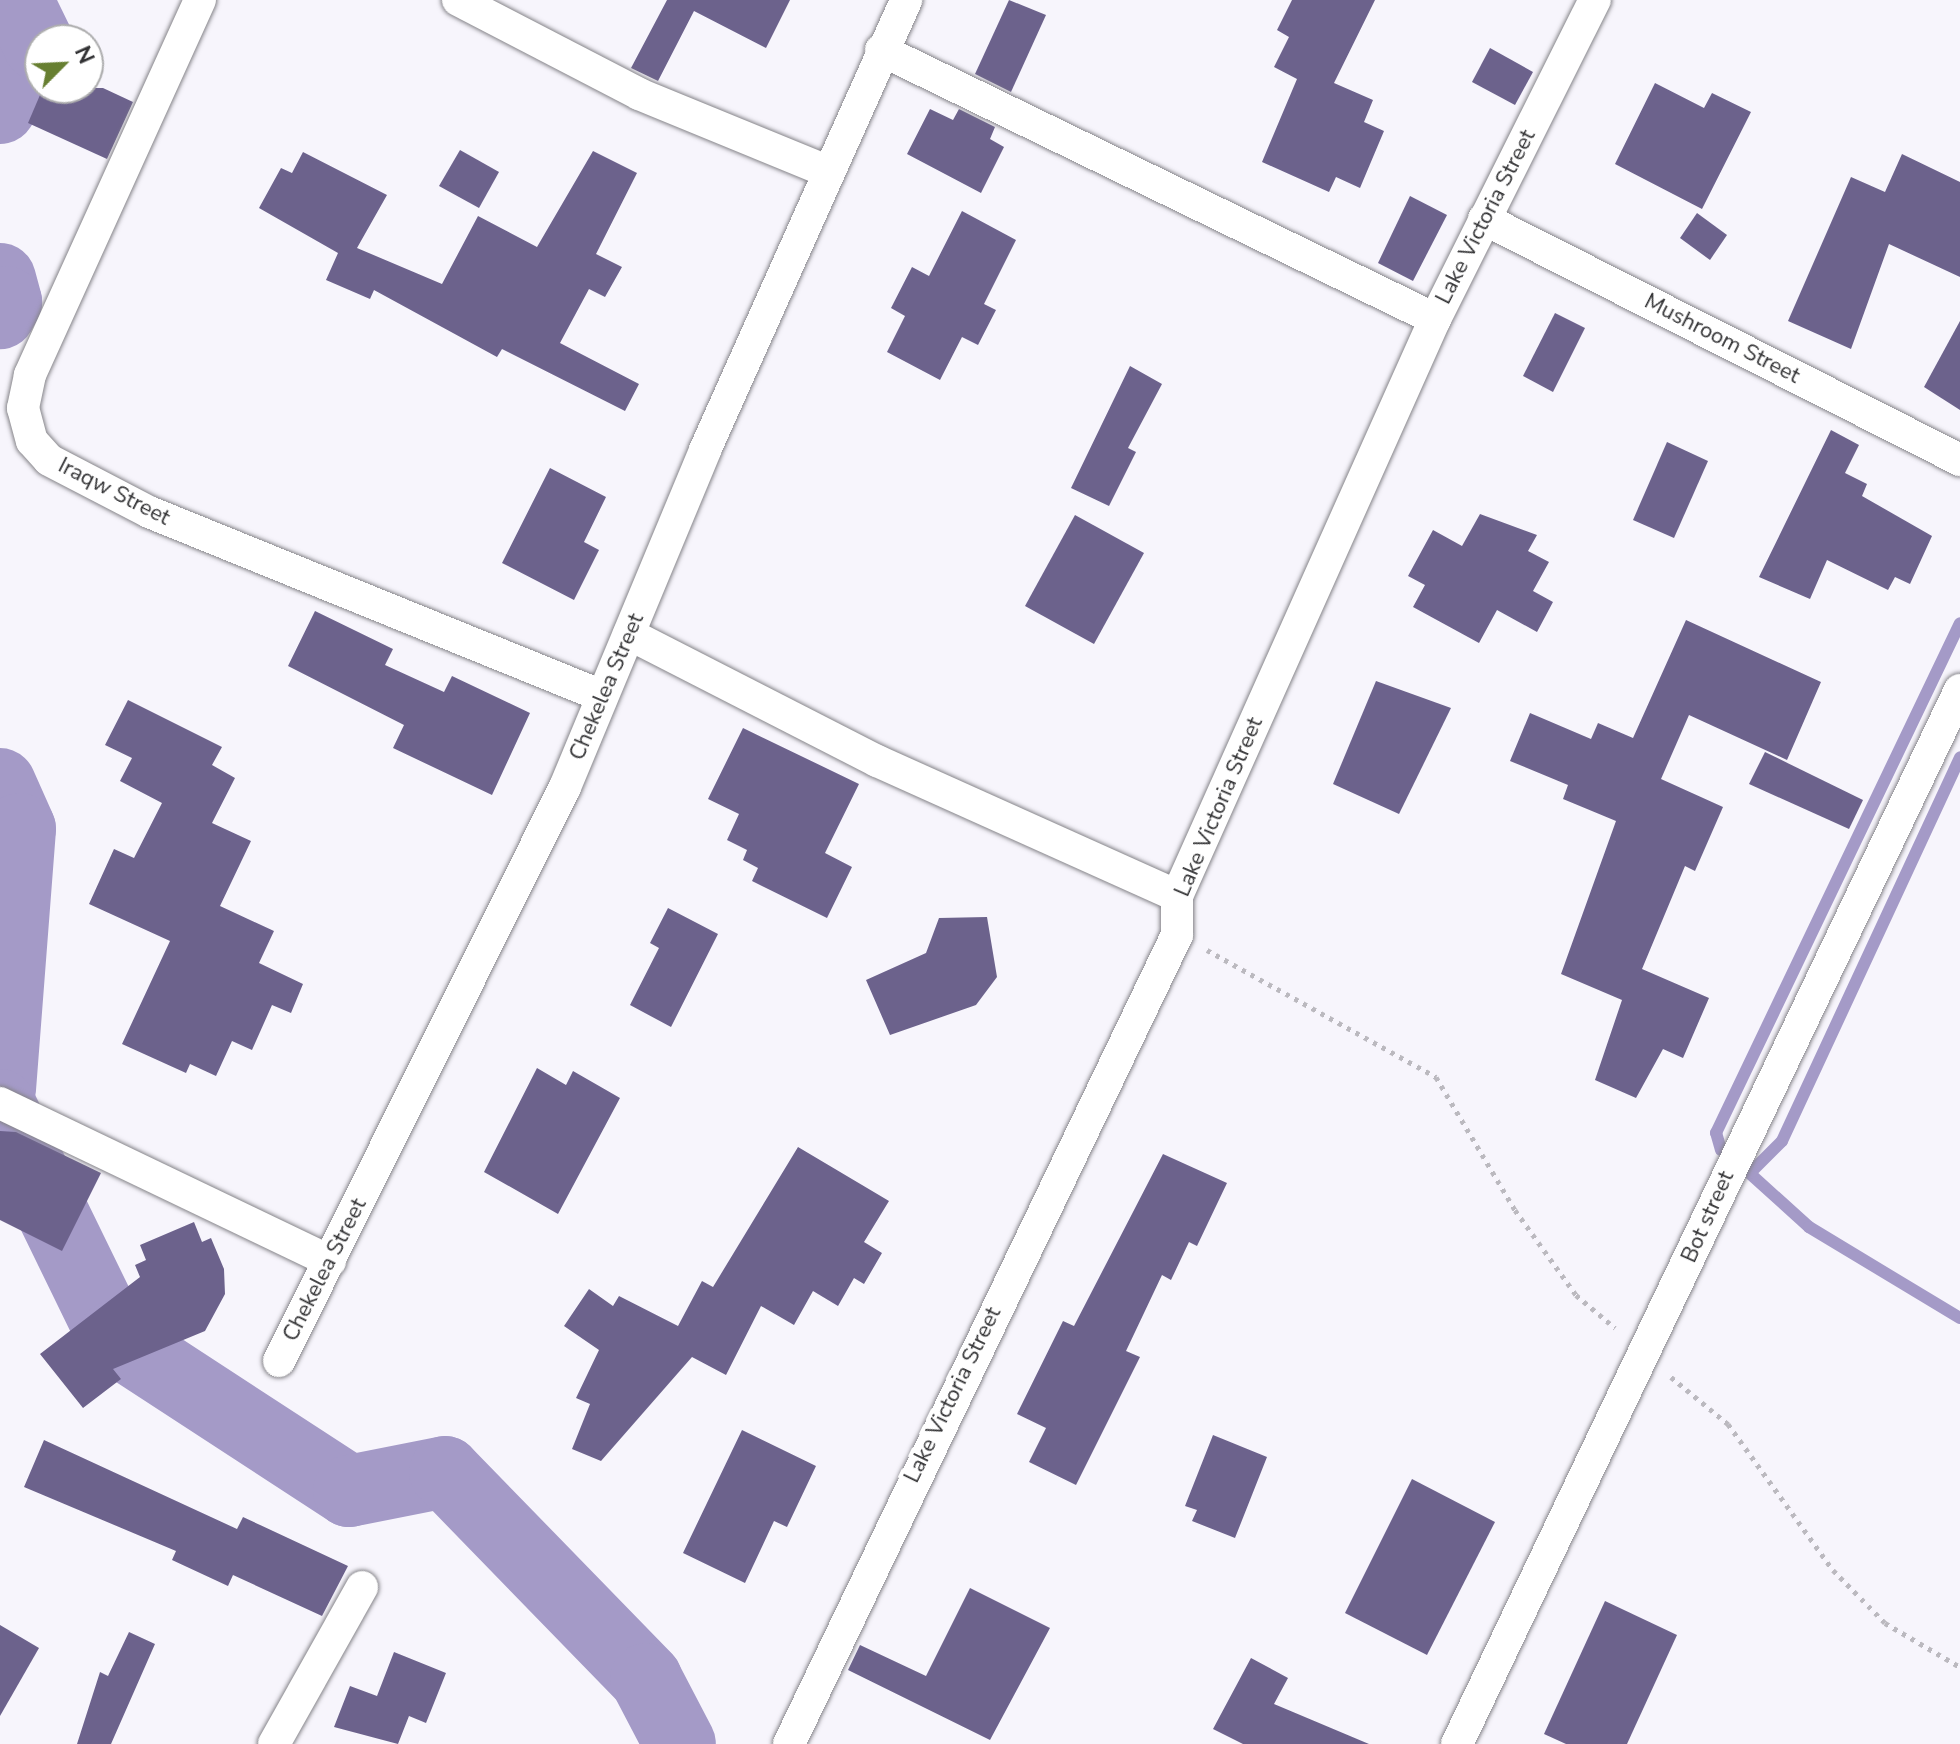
<!DOCTYPE html>
<style>
body{margin:0}
#map{position:relative;width:1960px;height:1744px;overflow:hidden;background:#f7f5fc;font-family:"Nunito Sans",sans-serif}
div>[style]{position:absolute}
.stream>*{height:12px;margin:-6px;padding:0 6px;transform-origin:6px;border-radius:6px;background:#a49ac7}
.river>*{height:72px;margin:-36px;padding:0 36px;transform-origin:36px;border-radius:36px;background:#a49ac7}
.building>*{inset:0;background:#6c628c}
.path>*{height:5px;margin-top:-2.5px;transform-origin:0;background:repeating-linear-gradient(90deg,#bbb9bf 0 4px,transparent 0 10px)}
.roads{filter:drop-shadow(0 0 2px #858489) drop-shadow(0 0 2px #858489)}
.minor>*{height:32px;margin:-16px;padding:0 16px;transform-origin:16px;border-radius:16px;background:#fff}
span{translate:-50% -50%;white-space:nowrap;text-align:center;line-height:1.15;-webkit-text-stroke:8px #fff;paint-order:stroke}
.street-label{font-size:22px;color:#323234}
.north{position:absolute;left:24px;top:24px;width:80px;height:80px;box-sizing:border-box;background:#fff;border:2px solid #adadae;border-radius:50%;rotate:66deg;font-size:22px;font-weight:700;line-height:32px;text-align:center;color:#323234}
.north::after{content:'';display:block;margin:auto;width:28px;height:36px;background:#677f31;clip-path:polygon(50% 0,100% 100%,50% 72%,0 100%)}
</style>
<div id="map">
<div class="stream">
<div style="left:1721px;top:1150px;width:18px;rotate:-106deg"></div>
<div style="left:1716px;top:1133px;width:565px;rotate:-64.43deg"></div>
<div style="left:1746px;top:1170px;width:85px;rotate:42.1deg"></div>
<div style="left:1809px;top:1227px;width:176px;rotate:31.1deg"></div>
<div style="left:1750px;top:1173px;width:45px;rotate:-45deg"></div>
<div style="left:1782px;top:1141px;width:423px;rotate:-65.1deg"></div>
</div>
<div class="river">
<div style="left:0;top:108px;width:74px;rotate:-58.2deg"></div>
<div style="left:39px;top:45px;width:50px;rotate:-116.1deg"></div>
<div style="left:0;top:279px;width:24px;rotate:75deg"></div>
<div style="left:6px;top:302px;width:13px;rotate:119deg"></div>
<div style="left:0;top:784px;width:49px;rotate:66deg"></div>
<div style="left:20px;top:829px;width:261px;rotate:94.4deg"></div>
<div style="left:0;top:1105px;width:258px;rotate:64deg"></div>
<div style="left:113px;top:1337px;width:282px;rotate:33.1deg"></div>
<div style="left:349px;top:1491px;width:98px;rotate:-11.2deg"></div>
<div style="left:445px;top:1472px;width:289px;rotate:45.8deg"></div>
<div style="left:646px;top:1679px;width:73px;rotate:62.4deg"></div>
</div>
<div class="building">
<div style="clip-path:polygon(667px 0,790px 0,766px 48px,694px 11px,658px 81px,631px 68px)"></div>
<div style="clip-path:polygon(1009px 0,1046px 15px,1011px 92px,975px 74px)"></div>
<div style="clip-path:polygon(1292px 0,1375px 0,1334px 83px,1373px 100px,1364px 122px,1384px 131px,1360px 188px,1336px 177px,1329px 192px,1262px 162px,1297px 79px,1274px 67px,1289px 37px,1277px 30px)"></div>
<div style="clip-path:polygon(1490px 48px,1533px 72px,1515px 105px,1472px 82px)"></div>
<div style="clip-path:polygon(1655px 83px,1704px 108px,1712px 93px,1751px 112px,1702px 209px,1615px 164px)"></div>
<div style="clip-path:polygon(43px 88px,103px 88px,133px 102px,107px 159px,28px 123px)"></div>
<div style="clip-path:polygon(930px 109px,953px 120px,959px 109px,995px 127px,990px 139px,1004px 147px,981px 193px,907px 154px)"></div>
<div style="clip-path:polygon(460px 150px,499px 172px,479px 208px,439px 186px)"></div>
<div style="clip-path:polygon(593px 151px,637px 173px,596px 254px,622px 267px,605px 297px,589px 289px,560px 343px,639px 384px,625px 411px,502px 349px,497px 357px,374px 290px,370px 299px,326px 280px,338px 253px,259px 208px,281px 168px,292px 173px,303px 152px,387px 195px,357px 248px,442px 284px,478px 216px,537px 247px)"></div>
<div style="clip-path:polygon(1902px 154px,1960px 182px,1960px 277px,1889px 244px,1851px 349px,1788px 321px,1851px 177px,1885px 192px)"></div>
<div style="clip-path:polygon(1410px 196px,1447px 215px,1413px 281px,1378px 263px)"></div>
<div style="clip-path:polygon(962px 211px,1016px 240px,984px 304px,996px 310px,978px 345px,962px 337px,940px 380px,887px 352px,905px 316px,891px 308px,912px 267px,929px 276px)"></div>
<div style="clip-path:polygon(1697px 213px,1727px 235px,1710px 260px,1680px 238px)"></div>
<div style="clip-path:polygon(1555px 313px,1585px 328px,1553px 392px,1523px 376px)"></div>
<div style="clip-path:polygon(1960px 321px,1960px 410px,1924px 387px)"></div>
<div style="clip-path:polygon(1130px 366px,1162px 384px,1128px 448px,1136px 452px,1109px 506px,1071px 488px)"></div>
<div style="clip-path:polygon(1831px 430px,1859px 445px,1845px 473px,1867px 484px,1862px 496px,1932px 536px,1910px 584px,1895px 577px,1888px 590px,1827px 560px,1810px 599px,1759px 577px)"></div>
<div style="clip-path:polygon(1667px 442px,1708px 461px,1674px 538px,1633px 520px)"></div>
<div style="clip-path:polygon(550px 468px,606px 497px,584px 542px,599px 550px,574px 600px,502px 563px)"></div>
<div style="clip-path:polygon(1480px 514px,1537px 535px,1528px 551px,1549px 562px,1533px 591px,1553px 602px,1537px 632px,1497px 610px,1479px 643px,1413px 607px,1425px 585px,1408px 576px,1433px 530px,1462px 546px)"></div>
<div style="clip-path:polygon(1075px 515px,1144px 553px,1094px 644px,1025px 606px)"></div>
<div style="clip-path:polygon(315px 611px,393px 649px,385px 665px,444px 692px,452px 676px,530px 713px,492px 795px,393px 748px,404px 725px,288px 666px)"></div>
<div style="clip-path:polygon(1686px 620px,1821px 682px,1787px 760px,1689px 715px,1661px 779px,1723px 807px,1695px 871px,1685px 866px,1642px 969px,1709px 998px,1683px 1058px,1663px 1049px,1636px 1098px,1595px 1080px,1622px 1000px,1561px 974px,1616px 821px,1563px 799px,1568px 785px,1510px 761px,1530px 713px,1591px 739px,1598px 723px,1633px 738px)"></div>
<div style="clip-path:polygon(1376px 681px,1451px 708px,1399px 814px,1333px 784px)"></div>
<div style="clip-path:polygon(128px 700px,222px 747px,212px 765px,235px 778px,212px 823px,251px 841px,220px 906px,274px 931px,259px 963px,303px 984px,291px 1013px,272px 1005px,252px 1050px,232px 1041px,216px 1076px,190px 1064px,186px 1073px,122px 1044px,170px 941px,89px 904px,114px 849px,134px 858px,162px 803px,120px 781px,132px 758px,105px 745px)"></div>
<div style="clip-path:polygon(743px 728px,859px 784px,825px 853px,852px 867px,827px 918px,752px 881px,758px 868px,743px 860px,747px 850px,727px 840px,739px 814px,708px 799px)"></div>
<div style="clip-path:polygon(1765px 752px,1863px 800px,1849px 829px,1749px 784px)"></div>
<div style="clip-path:polygon(668px 908px,718px 934px,671px 1027px,630px 1005px,659px 948px,650px 943px)"></div>
<div style="clip-path:polygon(987px 917px,997px 977px,976px 1005px,890px 1035px,866px 980px,926px 953px,939px 918px)"></div>
<div style="clip-path:polygon(537px 1068px,566px 1085px,573px 1071px,620px 1098px,558px 1214px,484px 1172px)"></div>
<div style="clip-path:polygon(0 1131px,16px 1132px,101px 1173px,62px 1251px,0 1220px)"></div>
<div style="clip-path:polygon(798px 1147px,889px 1201px,864px 1242px,882px 1253px,864px 1284px,854px 1278px,838px 1306px,813px 1291px,794px 1325px,761px 1306px,726px 1375px,692px 1357px,601px 1461px,572px 1449px,590px 1404px,576px 1398px,599px 1350px,564px 1326px,589px 1289px,613px 1306px,619px 1296px,678px 1326px,702px 1281px,713px 1287px)"></div>
<div style="clip-path:polygon(1163px 1154px,1227px 1183px,1197px 1246px,1189px 1242px,1171px 1280px,1162px 1275px,1126px 1351px,1140px 1357px,1076px 1485px,1029px 1462px,1046px 1428px,1017px 1414px,1063px 1321px,1074px 1326px)"></div>
<div style="clip-path:polygon(194px 1222px,202px 1242px,211px 1238px,224px 1269px,225px 1294px,205px 1331px,113px 1369px,121px 1379px,83px 1408px,40px 1354px,140px 1277px,135px 1265px,146px 1260px,140px 1245px)"></div>
<div style="clip-path:polygon(742px 1430px,816px 1466px,787px 1527px,774px 1521px,745px 1583px,683px 1553px)"></div>
<div style="clip-path:polygon(1213px 1435px,1267px 1457px,1235px 1538px,1192px 1521px,1197px 1510px,1185px 1506px)"></div>
<div style="clip-path:polygon(44px 1440px,237px 1529px,243px 1517px,348px 1566px,322px 1616px,233px 1575px,228px 1586px,172px 1560px,176px 1551px,24px 1487px)"></div>
<div style="clip-path:polygon(1412px 1479px,1495px 1522px,1427px 1655px,1345px 1613px)"></div>
<div style="clip-path:polygon(970px 1588px,1050px 1628px,990px 1740px,848px 1670px,860px 1645px,926px 1676px)"></div>
<div style="clip-path:polygon(1605px 1601px,1677px 1635px,1627px 1744px,1566px 1744px,1544px 1734px)"></div>
<div style="clip-path:polygon(0 1625px,39px 1648px,0 1716px)"></div>
<div style="clip-path:polygon(129px 1632px,155px 1644px,111px 1744px,77px 1744px,100px 1672px,108px 1676px)"></div>
<div style="clip-path:polygon(394px 1652px,446px 1673px,426px 1723px,409px 1716px,398px 1744px,334px 1727px,350px 1686px,377px 1696px)"></div>
<div style="clip-path:polygon(1251px 1658px,1288px 1678px,1274px 1704px,1369px 1744px,1243px 1744px,1213px 1729px)"></div>
</div>
<div class="path">
<div style="left:1207px;top:950px;width:262px;rotate:29deg"></div>
<div style="left:1436px;top:1077px;width:155px;rotate:59.3deg"></div>
<div style="left:1515px;top:1210px;width:105px;rotate:54.3deg"></div>
<div style="left:1576px;top:1295px;width:51px;rotate:40.2deg"></div>
<div style="left:1671px;top:1377px;width:74px;rotate:39.5deg"></div>
<div style="left:1728px;top:1424px;width:180px;rotate:54.3deg"></div>
<div style="left:1833px;top:1570px;width:74px;rotate:45.5deg"></div>
<div style="left:1885px;top:1623px;width:87px;rotate:30.4deg"></div>
</div>
<div class="roads">
<div class="minor">
<div style="left:200px;top:0;width:412px;rotate:114.4deg"></div>
<div style="left:30px;top:375px;width:34px;rotate:102deg"></div>
<div style="left:23px;top:408px;width:34px;rotate:75deg"></div>
<div style="left:32px;top:441px;width:25px;rotate:48deg"></div>
<div style="left:49px;top:460px;width:113px;rotate:27.5deg"></div>
<div style="left:149px;top:512px;width:489px;rotate:22.1deg"></div>
<div style="left:458px;top:0;width:204px;rotate:27.4deg"></div>
<div style="left:639px;top:94px;width:203px;rotate:22.3deg"></div>
<div style="left:881px;top:50px;width:616px;rotate:25.9deg"></div>
<div style="left:1484px;top:219px;width:534px;rotate:26.85deg"></div>
<div style="left:629px;top:634px;width:279px;rotate:27.1deg"></div>
<div style="left:877px;top:761px;width:329px;rotate:24.2deg"></div>
<div style="left:0;top:1103px;width:366px;rotate:25.6deg"></div>
<div style="left:279px;top:1361px;width:641px;rotate:-63.51deg"></div>
<div style="left:565px;top:787px;width:365px;rotate:-67.4deg"></div>
<div style="left:705px;top:450px;width:493px;rotate:-65.9deg"></div>
<div style="left:274px;top:1744px;width:180px;rotate:-60.7deg"></div>
<div style="left:789px;top:1744px;width:897px;rotate:-64.38deg"></div>
<div style="left:1177px;top:935px;width:39px;rotate:-90deg"></div>
<div style="left:1177px;top:896px;width:632px;rotate:-65.91deg"></div>
<div style="left:1435px;top:319px;width:357px;rotate:-63.4deg"></div>
<div style="left:1457px;top:1744px;width:1168px;rotate:-64.49deg"></div>
</div>
</div>
<div class="street-label">
<span style="left:1486px;top:217px;rotate:-63deg">Lake Victoria Street</span>
<span style="left:1722px;top:339px;rotate:27deg">Mushroom Street</span>
<span style="left:114px;top:492px;rotate:27deg">Iraqw Street</span>
<span style="left:607px;top:687px;rotate:-67deg">Chekelea Street</span>
<span style="left:1219px;top:807px;rotate:-67deg">Lake Victoria Street</span>
<span style="left:1708px;top:1217px;rotate:-66deg">Bot street</span>
<span style="left:325px;top:1270px;rotate:-63deg">Chekelea Street</span>
<span style="left:953px;top:1395px;rotate:-64deg">Lake Victoria Street</span>
</div>
<div class="north">N</div>
</div>
